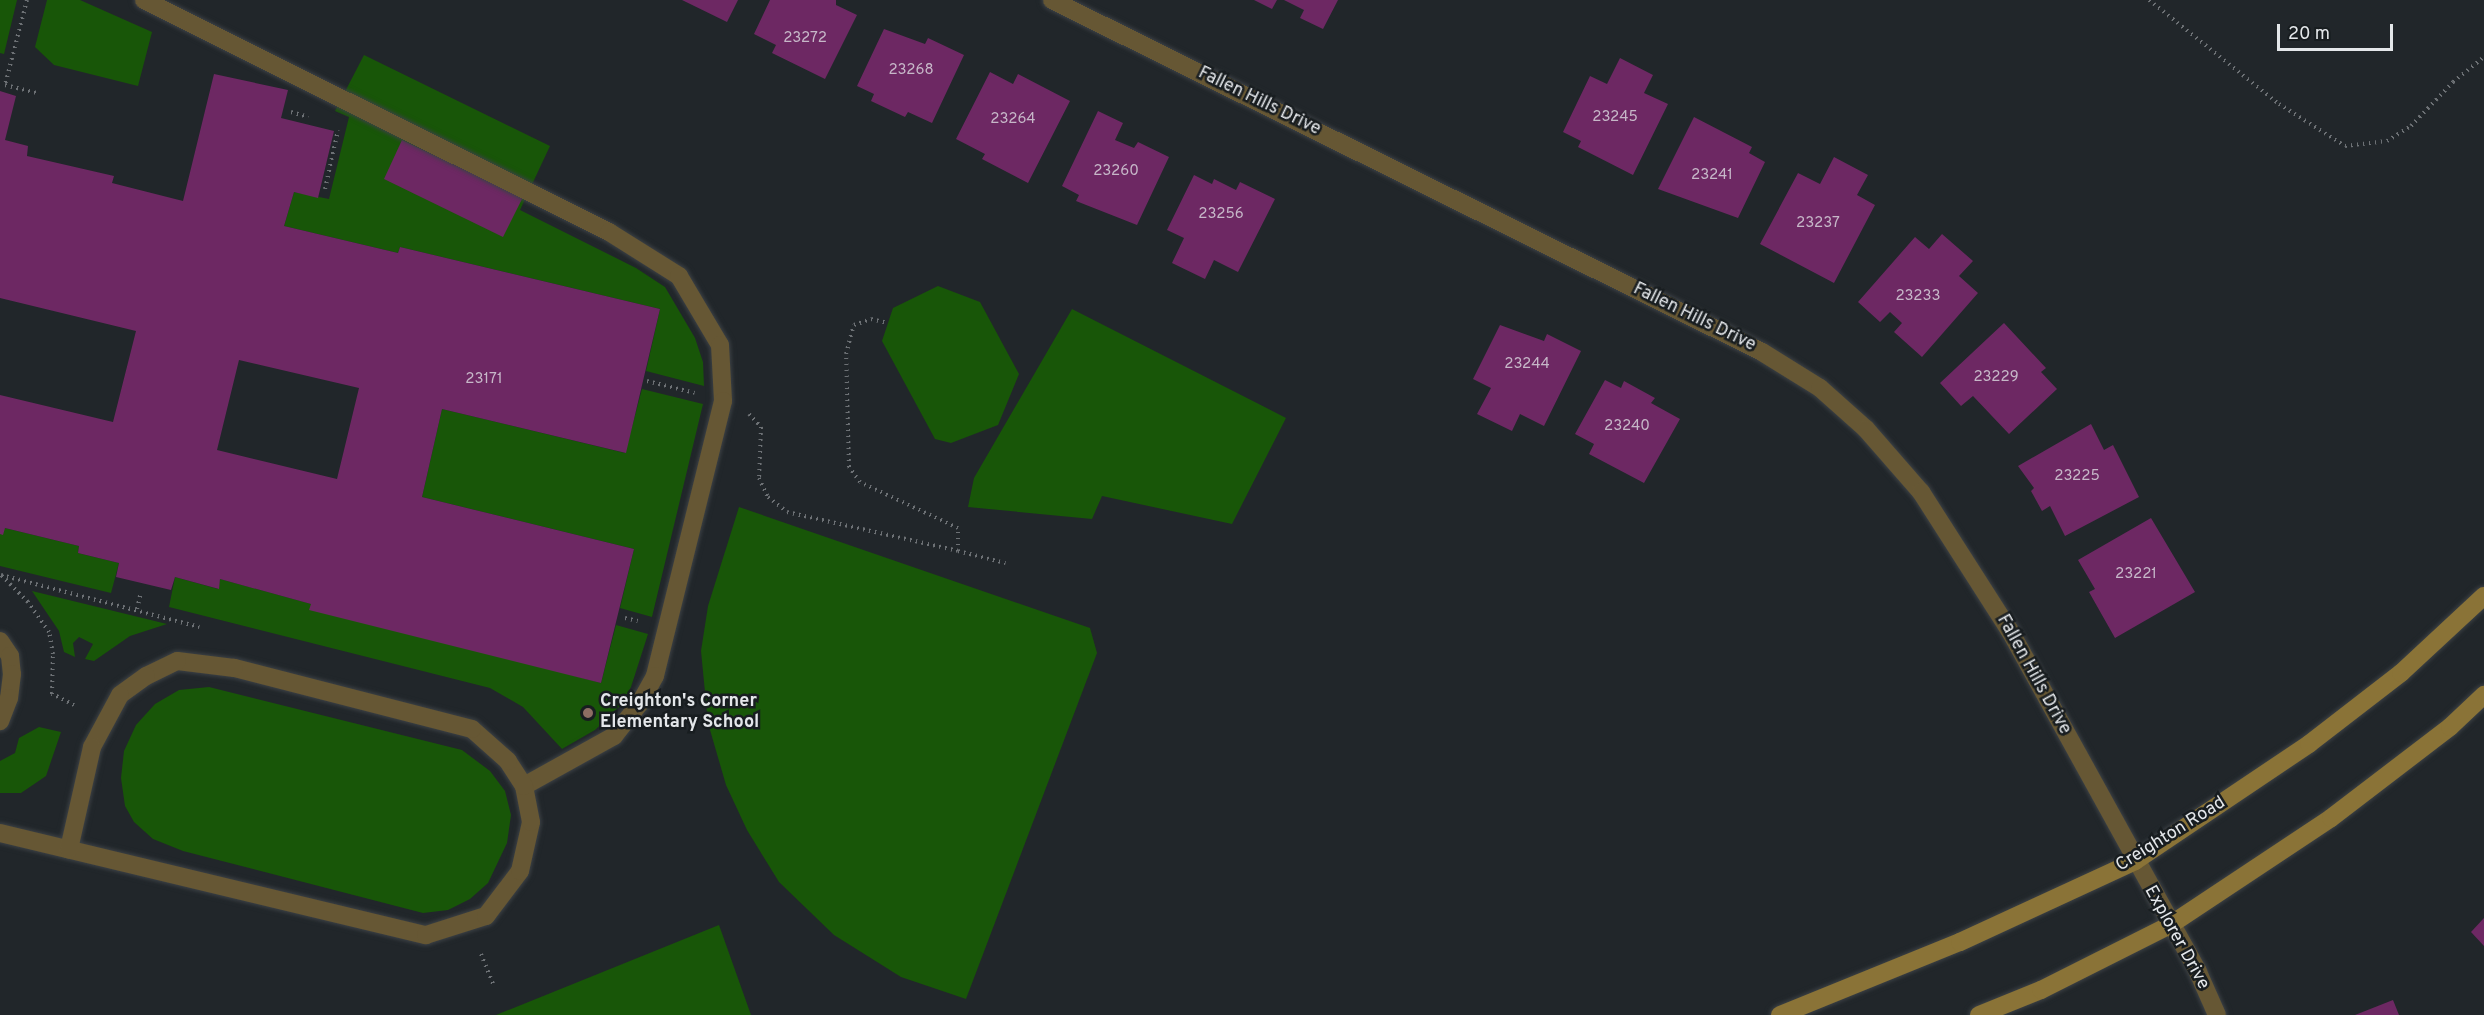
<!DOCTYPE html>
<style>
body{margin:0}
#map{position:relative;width:2484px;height:1015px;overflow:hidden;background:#21262a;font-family:Overpass,sans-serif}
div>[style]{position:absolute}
.green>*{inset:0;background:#185608}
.building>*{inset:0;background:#6d2863}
.path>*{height:4px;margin-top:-2px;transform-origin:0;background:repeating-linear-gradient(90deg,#6d7175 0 1.5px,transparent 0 6px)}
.roads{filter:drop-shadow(0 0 2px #3c4145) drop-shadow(0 0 2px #3c4145)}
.lane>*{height:18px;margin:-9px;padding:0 9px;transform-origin:9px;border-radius:9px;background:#665734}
.street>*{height:18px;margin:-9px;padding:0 9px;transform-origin:9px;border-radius:9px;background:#665734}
.secondary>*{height:18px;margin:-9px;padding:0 9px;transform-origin:9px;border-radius:9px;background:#8a7337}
.dots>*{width:16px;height:16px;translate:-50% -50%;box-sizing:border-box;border:3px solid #181d20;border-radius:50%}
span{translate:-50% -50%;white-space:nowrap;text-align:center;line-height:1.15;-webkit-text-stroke:5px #181d20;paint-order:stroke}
.number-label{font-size:15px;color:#c6b7c8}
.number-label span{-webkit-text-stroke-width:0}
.street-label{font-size:18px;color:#e4e7ea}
.poi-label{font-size:18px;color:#e4e7ea;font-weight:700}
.left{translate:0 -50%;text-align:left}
.scale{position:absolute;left:2277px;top:24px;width:116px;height:27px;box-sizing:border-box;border:3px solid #e4e7ea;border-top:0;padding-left:8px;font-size:18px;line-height:21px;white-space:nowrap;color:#e4e7ea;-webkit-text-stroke:4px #181d20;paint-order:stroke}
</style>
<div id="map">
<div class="green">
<div style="clip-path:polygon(0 0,17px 0,4px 54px,0 53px)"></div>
<div style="clip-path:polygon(47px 0,80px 0,152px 32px,138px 86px,54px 65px,35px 47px)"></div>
<div style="clip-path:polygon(364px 55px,550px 146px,520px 210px,636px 268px,665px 287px,695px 338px,703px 362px,704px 386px,646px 371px,660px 309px,400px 247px,398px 253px,284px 226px,294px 192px,329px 199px,349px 117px,335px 111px)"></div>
<div style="clip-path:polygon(938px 286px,980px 302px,1019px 374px,998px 425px,951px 443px,935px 439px,882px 341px,893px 308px)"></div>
<div style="clip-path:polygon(1072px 309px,1286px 418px,1232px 524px,1102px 496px,1092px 519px,968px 507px,974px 478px)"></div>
<div style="clip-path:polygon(642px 389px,703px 404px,652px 617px,620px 608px,634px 549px,422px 497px,442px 409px,625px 453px)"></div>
<div style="clip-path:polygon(739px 507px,1090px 628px,1097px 653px,966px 999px,901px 977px,834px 935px,779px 882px,747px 830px,726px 785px,708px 723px,701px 651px,708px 606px)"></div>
<div style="clip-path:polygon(5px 528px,79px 546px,78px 553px,119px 563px,111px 593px,0 566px,0 534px)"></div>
<div style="clip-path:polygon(175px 577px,218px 589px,220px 579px,601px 683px,616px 625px,648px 634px,631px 687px,619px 707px,595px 730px,562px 749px,523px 707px,490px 688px,169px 607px)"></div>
<div style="clip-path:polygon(32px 591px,167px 624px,130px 636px,94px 661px,85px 659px,93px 644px,79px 637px,73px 643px,75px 657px,64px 652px,59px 631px)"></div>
<div style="clip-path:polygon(209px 687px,462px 750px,490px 771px,505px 791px,511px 815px,507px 843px,488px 883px,470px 899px,448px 910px,423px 913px,183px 851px,153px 839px,134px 822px,125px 806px,121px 778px,124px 751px,136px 725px,155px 704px,179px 690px)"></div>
<div style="clip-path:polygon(39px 727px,61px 732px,46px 776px,21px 793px,0 793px,0 761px,15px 753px,19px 738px)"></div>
<div style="clip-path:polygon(719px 925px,751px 1015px,496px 1015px)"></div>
</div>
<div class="building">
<div style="clip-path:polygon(682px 0,738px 0,727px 22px)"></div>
<div style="clip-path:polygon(770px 0,836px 0,836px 5px,857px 15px,825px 79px,772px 53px,776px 45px,754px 34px)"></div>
<div style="clip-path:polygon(1254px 0,1277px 0,1272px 9px)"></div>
<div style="clip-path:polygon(1284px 0,1338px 0,1323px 29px,1300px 18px,1304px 10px)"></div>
<div style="clip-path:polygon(884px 29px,925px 44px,928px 38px,964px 55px,932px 123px,908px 112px,905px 117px,871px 101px,874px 94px,857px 86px)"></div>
<div style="clip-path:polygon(1620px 58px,1653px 75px,1644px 93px,1668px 104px,1633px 175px,1578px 147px,1581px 141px,1563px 132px,1590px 76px,1607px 84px)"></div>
<div style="clip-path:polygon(990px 72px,1013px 84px,1018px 74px,1070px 101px,1028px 183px,982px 159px,985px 154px,956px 139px)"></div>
<div style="clip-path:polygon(evenodd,214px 74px,288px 90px,281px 118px,334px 131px,318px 198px,294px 192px,284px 226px,398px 253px,400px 247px,660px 309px,626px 453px,442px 409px,422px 497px,634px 549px,601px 683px,309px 610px,311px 604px,220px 579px,219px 589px,175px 577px,171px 590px,116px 577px,119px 563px,78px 553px,79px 546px,5px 528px,3px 535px,0 534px,0 395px,113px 422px,136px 331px,0 298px,0 91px,16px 96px,5px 140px,28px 146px,27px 156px,114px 176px,112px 183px,183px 201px,214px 74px,239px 360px,359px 388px,337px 479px,217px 450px,239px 360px)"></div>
<div style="clip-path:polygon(1098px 111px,1123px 123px,1115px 140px,1134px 148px,1138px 142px,1169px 157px,1137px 225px,1076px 201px,1079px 195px,1062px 186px)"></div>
<div style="clip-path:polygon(1694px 117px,1752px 147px,1749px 153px,1765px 162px,1738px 218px,1658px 189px)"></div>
<div style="clip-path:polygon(402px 140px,523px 197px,503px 237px,384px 179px)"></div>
<div style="clip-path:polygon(1834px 157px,1868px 175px,1857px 195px,1875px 205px,1834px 283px,1760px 244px,1798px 173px,1820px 184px)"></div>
<div style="clip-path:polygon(1194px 175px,1212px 184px,1214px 179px,1236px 190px,1240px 182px,1275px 199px,1238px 272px,1214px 260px,1205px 279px,1172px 263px,1184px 238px,1167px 230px)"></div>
<div style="clip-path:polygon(1942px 234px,1973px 261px,1959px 276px,1978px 293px,1922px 357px,1894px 332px,1902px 323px,1890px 312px,1880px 322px,1858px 302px,1915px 237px,1929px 249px)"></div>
<div style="clip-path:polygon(2004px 323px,2046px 368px,2041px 372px,2057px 389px,2009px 434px,1973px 396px,1961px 406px,1940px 383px)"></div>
<div style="clip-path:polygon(1500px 325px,1544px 341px,1547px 334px,1581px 351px,1544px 426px,1520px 414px,1512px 431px,1477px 414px,1491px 388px,1473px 379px)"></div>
<div style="clip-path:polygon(1605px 380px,1621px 388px,1624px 381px,1655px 398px,1651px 403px,1680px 419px,1644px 483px,1589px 454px,1594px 444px,1575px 434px)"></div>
<div style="clip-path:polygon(2091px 424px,2104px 450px,2113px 445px,2139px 497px,2065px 536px,2050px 506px,2042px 511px,2031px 491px,2034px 488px,2018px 466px)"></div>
<div style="clip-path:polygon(2151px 518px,2195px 592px,2115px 638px,2089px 592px,2095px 589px,2078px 560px)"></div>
<div style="clip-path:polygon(2484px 918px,2484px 946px,2471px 932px)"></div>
<div style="clip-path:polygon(2393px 1000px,2399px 1015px,2355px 1015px)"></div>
</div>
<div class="path">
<div style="left:27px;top:0;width:88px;rotate:104.5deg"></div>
<div style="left:5px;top:85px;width:32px;rotate:14deg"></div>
<div style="left:2149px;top:0;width:166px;rotate:38.7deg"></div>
<div style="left:2279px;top:104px;width:78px;rotate:32.5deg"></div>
<div style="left:2345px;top:146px;width:42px;rotate:-6.8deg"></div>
<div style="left:2387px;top:141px;width:28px;rotate:-32deg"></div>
<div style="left:2411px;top:126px;width:61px;rotate:-46.3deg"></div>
<div style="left:2453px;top:82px;width:40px;rotate:-39deg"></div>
<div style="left:291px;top:112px;width:18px;rotate:16deg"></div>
<div style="left:325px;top:189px;width:60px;rotate:-77.6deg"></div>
<div style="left:647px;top:381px;width:49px;rotate:14deg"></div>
<div style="left:749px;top:414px;width:18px;rotate:47deg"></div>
<div style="left:761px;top:427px;width:51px;rotate:92.2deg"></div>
<div style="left:759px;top:478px;width:21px;rotate:65deg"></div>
<div style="left:768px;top:497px;width:24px;rotate:38deg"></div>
<div style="left:787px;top:512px;width:175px;rotate:12.8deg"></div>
<div style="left:958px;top:551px;width:23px;rotate:-90deg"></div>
<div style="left:958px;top:528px;width:108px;rotate:-154.9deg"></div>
<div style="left:860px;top:482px;width:19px;rotate:-126deg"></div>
<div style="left:849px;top:467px;width:113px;rotate:-91.5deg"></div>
<div style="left:846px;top:354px;width:30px;rotate:-75deg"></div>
<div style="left:854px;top:325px;width:18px;rotate:-19deg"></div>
<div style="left:871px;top:319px;width:17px;rotate:13deg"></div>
<div style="left:958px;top:551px;width:49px;rotate:14.3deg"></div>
<div style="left:137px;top:609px;width:17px;rotate:-77deg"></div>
<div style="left:625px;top:618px;width:13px;rotate:13deg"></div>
<div style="left:74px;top:705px;width:25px;rotate:-153deg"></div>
<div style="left:52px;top:694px;width:40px;rotate:-88.6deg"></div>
<div style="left:53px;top:654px;width:22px;rotate:-100deg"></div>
<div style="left:49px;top:632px;width:37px;rotate:-125deg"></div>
<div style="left:28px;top:602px;width:38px;rotate:-135deg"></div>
<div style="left:1px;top:575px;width:205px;rotate:14.7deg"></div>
<div style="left:481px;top:954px;width:32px;rotate:68deg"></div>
</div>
<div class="roads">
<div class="lane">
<div style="left:144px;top:0;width:520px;rotate:26.52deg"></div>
<div style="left:609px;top:232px;width:83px;rotate:32.2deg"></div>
<div style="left:679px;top:276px;width:80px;rotate:59.3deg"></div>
<div style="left:720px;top:345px;width:56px;rotate:86.9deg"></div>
<div style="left:723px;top:401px;width:283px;rotate:103.9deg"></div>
<div style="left:655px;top:676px;width:31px;rotate:119deg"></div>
<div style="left:640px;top:703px;width:42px;rotate:128.2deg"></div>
<div style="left:614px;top:736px;width:103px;rotate:150.9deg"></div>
<div style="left:0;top:641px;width:18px;rotate:56deg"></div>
<div style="left:10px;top:656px;width:18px;rotate:84deg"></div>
<div style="left:12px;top:674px;width:24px;rotate:97deg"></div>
<div style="left:9px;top:698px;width:25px;rotate:111deg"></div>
<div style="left:0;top:833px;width:438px;rotate:13.5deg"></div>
<div style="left:426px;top:935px;width:63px;rotate:-17.6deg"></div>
<div style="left:486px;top:916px;width:56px;rotate:-52.9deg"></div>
<div style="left:520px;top:871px;width:50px;rotate:-77.3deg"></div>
<div style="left:531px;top:822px;width:37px;rotate:-101deg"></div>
<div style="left:524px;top:786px;width:30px;rotate:-123deg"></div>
<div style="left:508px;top:761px;width:48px;rotate:-138.4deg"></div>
<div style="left:472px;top:729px;width:246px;rotate:-165.6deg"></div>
<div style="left:234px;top:668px;width:57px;rotate:-173deg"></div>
<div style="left:177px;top:661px;width:34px;rotate:154deg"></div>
<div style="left:146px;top:676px;width:32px;rotate:144deg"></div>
<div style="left:120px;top:695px;width:59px;rotate:118.3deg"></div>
<div style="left:92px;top:747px;width:105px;rotate:102.7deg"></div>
</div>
<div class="street">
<div style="left:1052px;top:0;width:792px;rotate:26.37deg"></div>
<div style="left:1762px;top:352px;width:68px;rotate:31.8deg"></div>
<div style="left:1820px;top:388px;width:62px;rotate:41.7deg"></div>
<div style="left:1866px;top:429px;width:84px;rotate:48.9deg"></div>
<div style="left:1921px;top:492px;width:165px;rotate:57.4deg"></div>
<div style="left:2010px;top:631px;width:389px;rotate:61.1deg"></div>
<div style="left:2198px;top:972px;width:47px;rotate:66.2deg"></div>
</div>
<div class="secondary">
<div style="left:1780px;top:1015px;width:194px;rotate:-22.1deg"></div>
<div style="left:1960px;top:942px;width:193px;rotate:-24.8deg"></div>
<div style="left:2135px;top:861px;width:210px;rotate:-33.9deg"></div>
<div style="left:2309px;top:744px;width:116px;rotate:-37.7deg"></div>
<div style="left:2401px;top:673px;width:113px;rotate:-42.9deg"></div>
<div style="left:1979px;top:1015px;width:67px;rotate:-22deg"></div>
<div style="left:2041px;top:990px;width:144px;rotate:-26.7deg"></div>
<div style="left:2170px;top:925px;width:193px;rotate:-33.6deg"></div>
<div style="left:2331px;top:818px;width:150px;rotate:-37.4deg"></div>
<div style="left:2450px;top:727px;width:47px;rotate:-43.3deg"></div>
</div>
</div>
<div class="dots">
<div style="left:588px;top:713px;background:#8d6e63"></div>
</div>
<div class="number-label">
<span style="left:805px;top:39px">23272</span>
<span style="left:911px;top:71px">23268</span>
<span style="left:1615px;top:118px">23245</span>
<span style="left:1013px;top:120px">23264</span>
<span style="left:1116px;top:172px">23260</span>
<span style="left:1712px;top:176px">23241</span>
<span style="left:1221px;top:215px">23256</span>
<span style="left:1818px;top:224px">23237</span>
<span style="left:1918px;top:297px">23233</span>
<span style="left:1527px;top:365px">23244</span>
<span style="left:1996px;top:378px">23229</span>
<span style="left:484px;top:380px">23171</span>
<span style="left:1627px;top:427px">23240</span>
<span style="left:2077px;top:477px">23225</span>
<span style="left:2136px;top:575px">23221</span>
</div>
<div class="street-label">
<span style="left:1259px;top:102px;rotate:26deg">Fallen Hills Drive</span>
<span style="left:1694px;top:318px;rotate:26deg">Fallen Hills Drive</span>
<span style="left:2033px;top:675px;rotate:61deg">Fallen Hills Drive</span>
<span style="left:2171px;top:835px;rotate:-32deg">Creighton Road</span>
<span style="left:2176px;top:938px;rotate:61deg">Explorer Drive</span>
</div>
<div class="poi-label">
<span class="left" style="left:600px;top:713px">Creighton's Corner<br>Elementary School</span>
</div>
<div class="scale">20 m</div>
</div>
